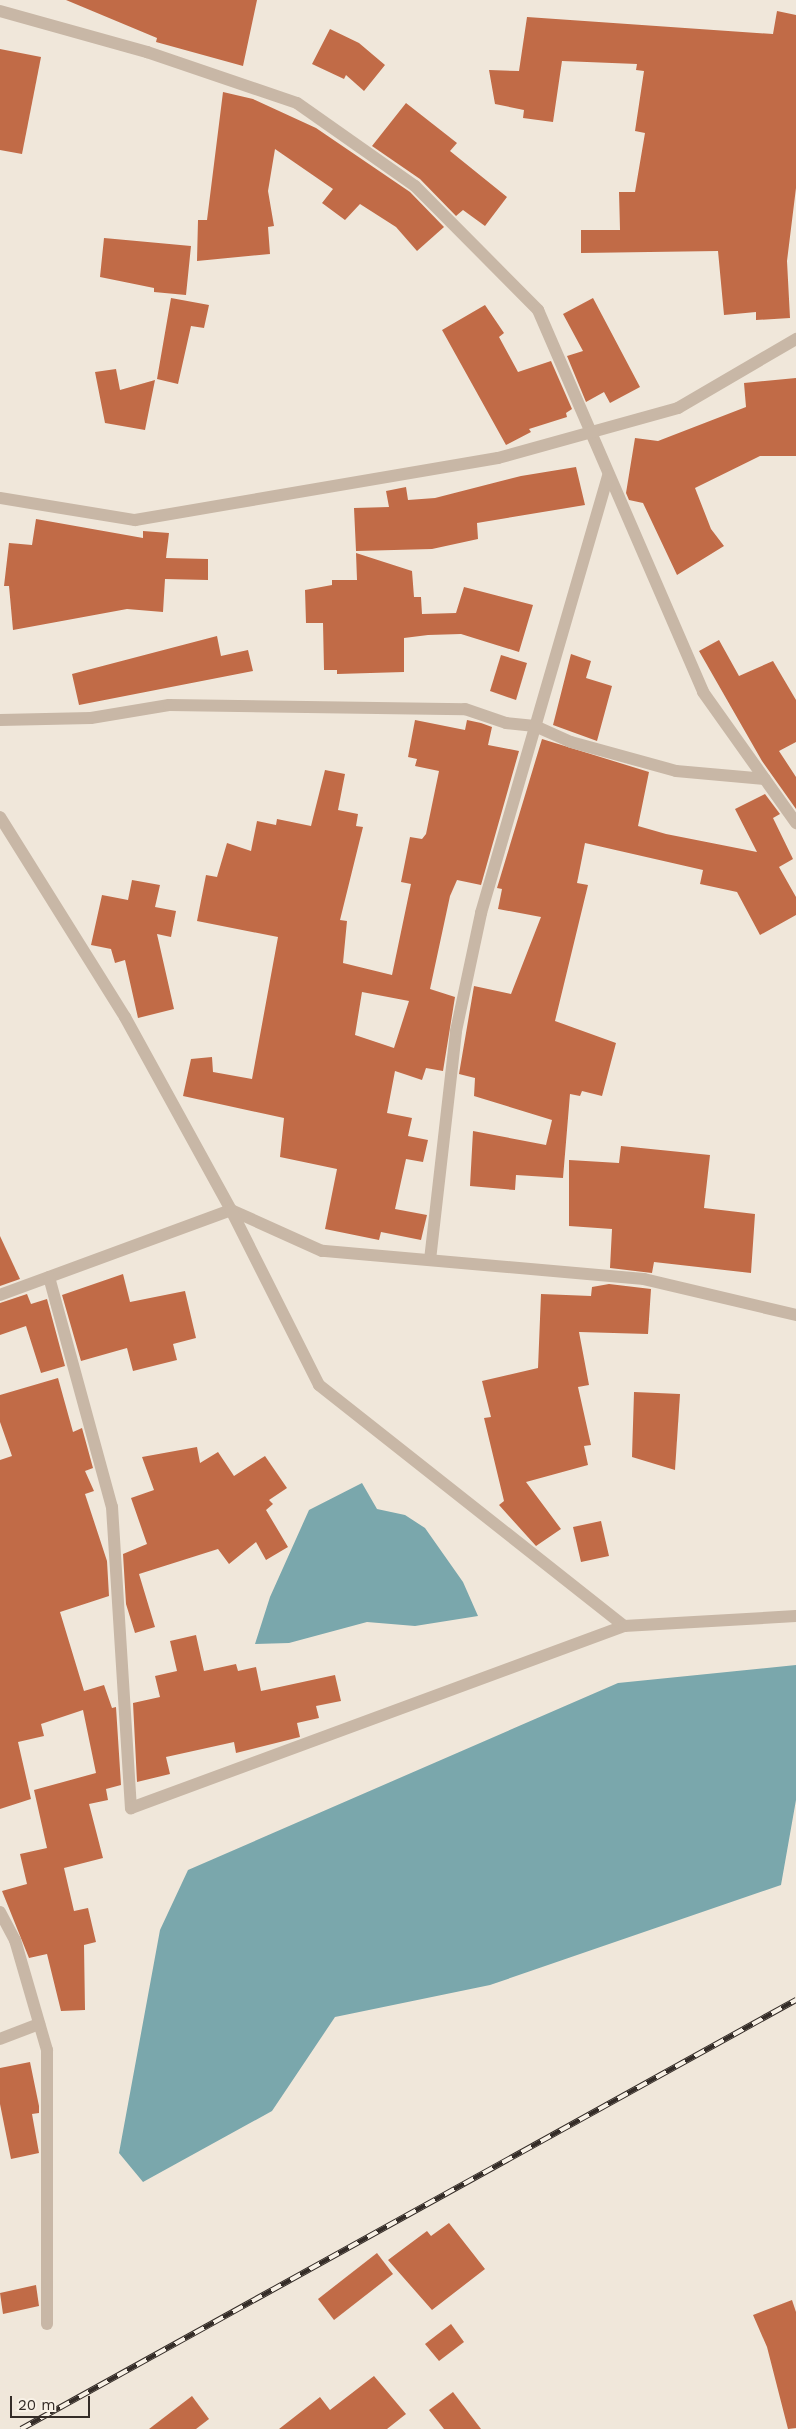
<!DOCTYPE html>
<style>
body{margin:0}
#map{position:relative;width:796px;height:2429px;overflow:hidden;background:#f0e7da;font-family:"Work Sans",sans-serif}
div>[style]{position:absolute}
.water>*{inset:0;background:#7aa7ac}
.building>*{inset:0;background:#c16b47}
.minor>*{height:12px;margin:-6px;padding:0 6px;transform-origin:6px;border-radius:6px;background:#c8b7a6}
.rail>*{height:5.5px;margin-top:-2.75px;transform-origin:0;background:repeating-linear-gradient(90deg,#f8f1e6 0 11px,#342c27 0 22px);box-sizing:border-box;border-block:1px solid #342c27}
span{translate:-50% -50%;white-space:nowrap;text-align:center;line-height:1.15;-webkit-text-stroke:5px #f8f1e6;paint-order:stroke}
.scale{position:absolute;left:10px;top:2396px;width:80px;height:22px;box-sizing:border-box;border:2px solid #342c27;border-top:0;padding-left:6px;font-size:15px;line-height:18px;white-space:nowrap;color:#342c27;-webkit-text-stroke:4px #f8f1e6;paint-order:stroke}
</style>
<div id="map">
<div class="water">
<div style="clip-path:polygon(362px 1483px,377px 1509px,405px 1515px,425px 1528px,463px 1582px,478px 1616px,415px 1626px,367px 1622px,289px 1643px,255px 1644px,270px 1597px,309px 1510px)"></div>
<div style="clip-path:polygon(796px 1665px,796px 1800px,781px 1885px,490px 1985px,335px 2017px,272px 2111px,143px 2182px,119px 2153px,160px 1930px,188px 1870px,618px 1683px)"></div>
</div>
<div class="building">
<div style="clip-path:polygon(66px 0,257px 0,243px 66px,156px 42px,157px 38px)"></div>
<div style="clip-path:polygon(777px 11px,796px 15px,796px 188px,787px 261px,790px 318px,756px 320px,756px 312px,724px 315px,718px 251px,581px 253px,581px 230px,620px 230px,619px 192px,635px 192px,645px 133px,635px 131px,644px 71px,636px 70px,637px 64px,562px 61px,553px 122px,523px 118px,524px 110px,495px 104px,489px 70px,519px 71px,527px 17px,773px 34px)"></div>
<div style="clip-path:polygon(330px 29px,359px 43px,385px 65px,364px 91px,346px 75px,344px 79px,312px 64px)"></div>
<div style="clip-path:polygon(0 49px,41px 57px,22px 154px,0 150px)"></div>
<div style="clip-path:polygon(223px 92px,253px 99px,316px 128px,410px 192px,444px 227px,417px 251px,396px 227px,360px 204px,345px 220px,322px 203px,333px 189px,275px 149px,268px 191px,274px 226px,268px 227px,270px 254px,197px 261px,198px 220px,207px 220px)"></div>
<div style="clip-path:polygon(406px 103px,457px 143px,450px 151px,507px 197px,485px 226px,463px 210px,456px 216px,420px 179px,372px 146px)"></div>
<div style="clip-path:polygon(104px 238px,191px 246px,186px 295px,154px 292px,154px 288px,100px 277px)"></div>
<div style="clip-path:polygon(171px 298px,209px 305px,204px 328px,191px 326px,178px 384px,157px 379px)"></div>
<div style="clip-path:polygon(593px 298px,640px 387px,610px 403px,604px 392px,586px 402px,567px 356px,583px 351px,563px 314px)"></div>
<div style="clip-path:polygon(485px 305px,504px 333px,499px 337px,518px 372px,551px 361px,572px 409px,566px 413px,567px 417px,529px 429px,531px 432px,506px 445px,442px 330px)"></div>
<div style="clip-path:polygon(116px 369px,120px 390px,155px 380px,145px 430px,105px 423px,95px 372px)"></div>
<div style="clip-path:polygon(796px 378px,796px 456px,760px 456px,695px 488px,711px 529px,724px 546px,677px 575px,643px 503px,629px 500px,626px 493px,635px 438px,658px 441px,746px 407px,744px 383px)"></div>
<div style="clip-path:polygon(576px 467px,585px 505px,477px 523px,478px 539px,432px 549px,356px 551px,354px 508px,389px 507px,386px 491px,406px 487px,408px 500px,435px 498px,521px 476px)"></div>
<div style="clip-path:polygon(36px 519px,143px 538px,143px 531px,169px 533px,166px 558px,208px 559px,208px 580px,165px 579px,163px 612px,127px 609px,13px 630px,9px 586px,4px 586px,9px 543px,32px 545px)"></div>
<div style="clip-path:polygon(356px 553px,412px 571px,414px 597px,421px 597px,422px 614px,456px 613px,464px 587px,533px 605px,519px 652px,461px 634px,428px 635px,404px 638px,404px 672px,337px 674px,337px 670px,324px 670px,323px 623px,306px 623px,305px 590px,332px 585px,332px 580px,357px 580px)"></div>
<div style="clip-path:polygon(217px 636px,221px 656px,248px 650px,253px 671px,79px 705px,72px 674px)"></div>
<div style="clip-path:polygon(719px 640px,739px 676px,773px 661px,796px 700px,796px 742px,779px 751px,796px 777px,796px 809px,762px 761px,699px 651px)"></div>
<div style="clip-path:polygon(571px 654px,591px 661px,586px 678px,612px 686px,597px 741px,553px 725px)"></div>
<div style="clip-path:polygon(501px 655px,527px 663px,516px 700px,490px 691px)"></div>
<div style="clip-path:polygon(evenodd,415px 720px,465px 730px,467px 720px,481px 723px,492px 727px,488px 745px,519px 751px,481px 885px,457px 880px,450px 896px,430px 989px,455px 997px,443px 1071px,426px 1068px,422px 1080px,395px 1071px,387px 1113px,412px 1118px,408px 1136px,428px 1140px,423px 1162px,406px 1159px,395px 1209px,427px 1215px,421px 1240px,381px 1232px,379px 1240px,325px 1229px,337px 1169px,280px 1157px,284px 1118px,183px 1096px,191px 1059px,212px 1057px,213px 1072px,252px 1079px,278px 937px,197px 921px,206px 875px,217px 877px,227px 843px,251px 851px,257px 821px,276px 825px,277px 819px,311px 826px,325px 770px,345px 774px,338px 810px,358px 814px,356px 826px,363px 827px,340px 920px,347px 921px,343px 963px,392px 975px,411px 884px,401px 882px,410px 837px,422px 839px,426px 834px,439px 771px,415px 766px,417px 759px,408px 757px,415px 720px,362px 992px,409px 1001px,394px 1048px,355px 1035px,362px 992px)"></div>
<div style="clip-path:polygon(542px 739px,649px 772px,638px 826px,666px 834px,757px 852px,735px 809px,765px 794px,780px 814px,773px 818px,793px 859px,779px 867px,796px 897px,796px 915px,760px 935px,737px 892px,700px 884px,703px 870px,585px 843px,577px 883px,588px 885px,555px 1021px,616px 1043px,602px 1096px,582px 1091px,580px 1096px,570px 1094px,563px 1178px,516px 1175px,515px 1190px,470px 1186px,473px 1131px,546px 1145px,552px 1120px,474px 1096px,475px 1078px,459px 1074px,474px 986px,511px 994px,541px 917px,498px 909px,502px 889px,497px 888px)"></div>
<div style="clip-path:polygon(132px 880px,160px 885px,155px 907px,176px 911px,171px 937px,157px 934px,174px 1009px,138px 1018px,125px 960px,115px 963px,111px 949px,91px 945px,102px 895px,128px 900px)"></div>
<div style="clip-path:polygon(621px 1146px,710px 1155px,704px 1208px,755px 1214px,751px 1273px,654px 1262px,652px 1273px,610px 1268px,612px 1229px,569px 1226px,569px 1160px,619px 1163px)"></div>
<div style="clip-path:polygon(0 1236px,20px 1279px,0 1286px)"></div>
<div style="clip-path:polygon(123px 1274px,130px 1302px,185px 1291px,196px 1338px,173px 1344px,177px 1360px,133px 1371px,127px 1348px,81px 1361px,62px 1295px)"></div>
<div style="clip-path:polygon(609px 1284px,651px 1289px,648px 1334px,579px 1332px,589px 1385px,578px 1387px,591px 1445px,584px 1446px,588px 1465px,526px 1482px,561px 1529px,536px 1546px,499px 1505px,504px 1501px,484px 1418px,491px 1417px,482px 1381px,538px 1368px,541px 1294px,591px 1296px,592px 1287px)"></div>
<div style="clip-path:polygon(27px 1294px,31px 1304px,47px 1299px,65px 1366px,41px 1373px,26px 1326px,0 1335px,0 1303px)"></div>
<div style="clip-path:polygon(58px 1378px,73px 1432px,82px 1428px,93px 1468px,85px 1471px,94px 1491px,85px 1494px,107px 1561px,109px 1596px,60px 1612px,84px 1691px,104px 1685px,112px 1708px,116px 1707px,121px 1785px,106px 1789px,108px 1800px,89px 1804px,103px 1858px,64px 1868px,74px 1911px,88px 1908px,96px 1942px,84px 1945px,85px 2010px,61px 2011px,47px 1954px,29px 1958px,2px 1891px,27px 1884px,20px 1854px,47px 1848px,34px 1790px,96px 1773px,83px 1710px,41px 1724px,44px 1736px,18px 1742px,31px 1799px,0 1809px,0 1460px,12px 1456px,0 1422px,0 1395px)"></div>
<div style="clip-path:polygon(634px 1392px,680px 1394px,675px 1470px,632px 1457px)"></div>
<div style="clip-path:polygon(197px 1447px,200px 1463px,218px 1452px,234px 1476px,265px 1456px,287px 1488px,269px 1500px,273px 1504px,266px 1510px,288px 1547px,266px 1560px,256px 1542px,229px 1564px,218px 1549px,139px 1574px,155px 1627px,135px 1633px,126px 1604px,123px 1554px,147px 1544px,131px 1498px,154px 1490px,142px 1457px)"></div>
<div style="clip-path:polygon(601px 1521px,609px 1556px,581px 1562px,573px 1527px)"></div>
<div style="clip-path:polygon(196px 1635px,204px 1671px,236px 1664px,238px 1671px,256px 1667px,261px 1691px,335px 1675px,341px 1701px,316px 1706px,319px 1718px,297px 1723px,300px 1737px,236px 1753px,234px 1742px,166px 1757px,170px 1774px,137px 1782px,133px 1703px,160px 1697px,155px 1676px,177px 1671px,170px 1641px)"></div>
<div style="clip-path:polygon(30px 2062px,39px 2106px,39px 2113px,32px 2114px,39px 2153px,11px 2159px,0 2104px,0 2068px)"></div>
<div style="clip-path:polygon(449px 2223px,485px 2269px,432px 2310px,388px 2260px,427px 2231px,431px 2236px)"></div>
<div style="clip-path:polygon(377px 2253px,393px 2274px,334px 2320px,318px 2299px)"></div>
<div style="clip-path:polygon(36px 2285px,39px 2306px,3px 2314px,0 2293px)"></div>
<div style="clip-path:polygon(792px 2300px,796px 2312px,796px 2428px,788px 2429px,767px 2347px,753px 2315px)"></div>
<div style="clip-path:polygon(451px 2324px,464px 2342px,439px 2361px,425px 2344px)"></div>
<div style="clip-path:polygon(374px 2376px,406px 2414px,387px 2429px,279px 2429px,320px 2397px,330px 2410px)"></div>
<div style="clip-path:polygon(453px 2392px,481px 2429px,444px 2429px,429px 2410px)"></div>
<div style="clip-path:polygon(192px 2396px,209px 2419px,196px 2429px,149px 2429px)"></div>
</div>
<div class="minor">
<div style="left:0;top:11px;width:153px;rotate:15.6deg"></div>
<div style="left:147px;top:52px;width:158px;rotate:18.8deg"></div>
<div style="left:297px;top:103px;width:144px;rotate:35.1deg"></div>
<div style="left:415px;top:186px;width:175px;rotate:45.2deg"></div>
<div style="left:538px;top:310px;width:416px;rotate:66.6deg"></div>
<div style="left:703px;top:692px;width:161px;rotate:54.6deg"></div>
<div style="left:0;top:498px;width:137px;rotate:9.3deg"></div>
<div style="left:135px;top:520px;width:368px;rotate:-9.7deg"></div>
<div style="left:498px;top:458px;width:187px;rotate:-15.5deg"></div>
<div style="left:678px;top:408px;width:137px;rotate:-30.3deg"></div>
<div style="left:0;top:720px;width:91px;rotate:-1.3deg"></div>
<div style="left:91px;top:718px;width:79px;rotate:-9.5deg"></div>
<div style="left:169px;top:705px;width:296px;rotate:0.8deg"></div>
<div style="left:465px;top:709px;width:43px;rotate:18.9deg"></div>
<div style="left:506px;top:723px;width:29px;rotate:6deg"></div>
<div style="left:535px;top:726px;width:39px;rotate:24deg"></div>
<div style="left:571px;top:742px;width:109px;rotate:15.4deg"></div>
<div style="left:676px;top:771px;width:89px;rotate:5.1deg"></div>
<div style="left:0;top:817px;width:236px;rotate:58deg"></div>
<div style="left:125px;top:1017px;width:220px;rotate:61.2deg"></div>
<div style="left:231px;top:1210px;width:246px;rotate:159.8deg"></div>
<div style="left:430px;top:1260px;width:230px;rotate:-83.5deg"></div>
<div style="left:456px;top:1031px;width:121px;rotate:-78deg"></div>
<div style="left:481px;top:913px;width:456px;rotate:-73.8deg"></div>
<div style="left:49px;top:1277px;width:238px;rotate:74.7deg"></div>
<div style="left:112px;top:1507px;width:302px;rotate:86.4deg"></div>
<div style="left:131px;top:1808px;width:526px;rotate:-20.26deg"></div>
<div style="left:796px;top:1315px;width:156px;rotate:-166.7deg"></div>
<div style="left:644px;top:1279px;width:323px;rotate:-175deg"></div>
<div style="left:322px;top:1251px;width:100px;rotate:-155.7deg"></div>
<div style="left:231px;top:1210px;width:196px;rotate:63.3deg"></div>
<div style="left:319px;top:1385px;width:389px;rotate:38.3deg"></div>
<div style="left:624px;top:1626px;width:172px;rotate:-3.3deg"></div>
<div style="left:0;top:1912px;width:32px;rotate:62deg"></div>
<div style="left:15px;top:1940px;width:115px;rotate:73.8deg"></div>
<div style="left:47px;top:2050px;width:274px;rotate:90deg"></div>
<div style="left:0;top:2039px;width:42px;rotate:-21deg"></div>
</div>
<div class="rail">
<div style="left:21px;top:2429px;width:886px;rotate:-28.97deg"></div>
</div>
<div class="scale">20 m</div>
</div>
